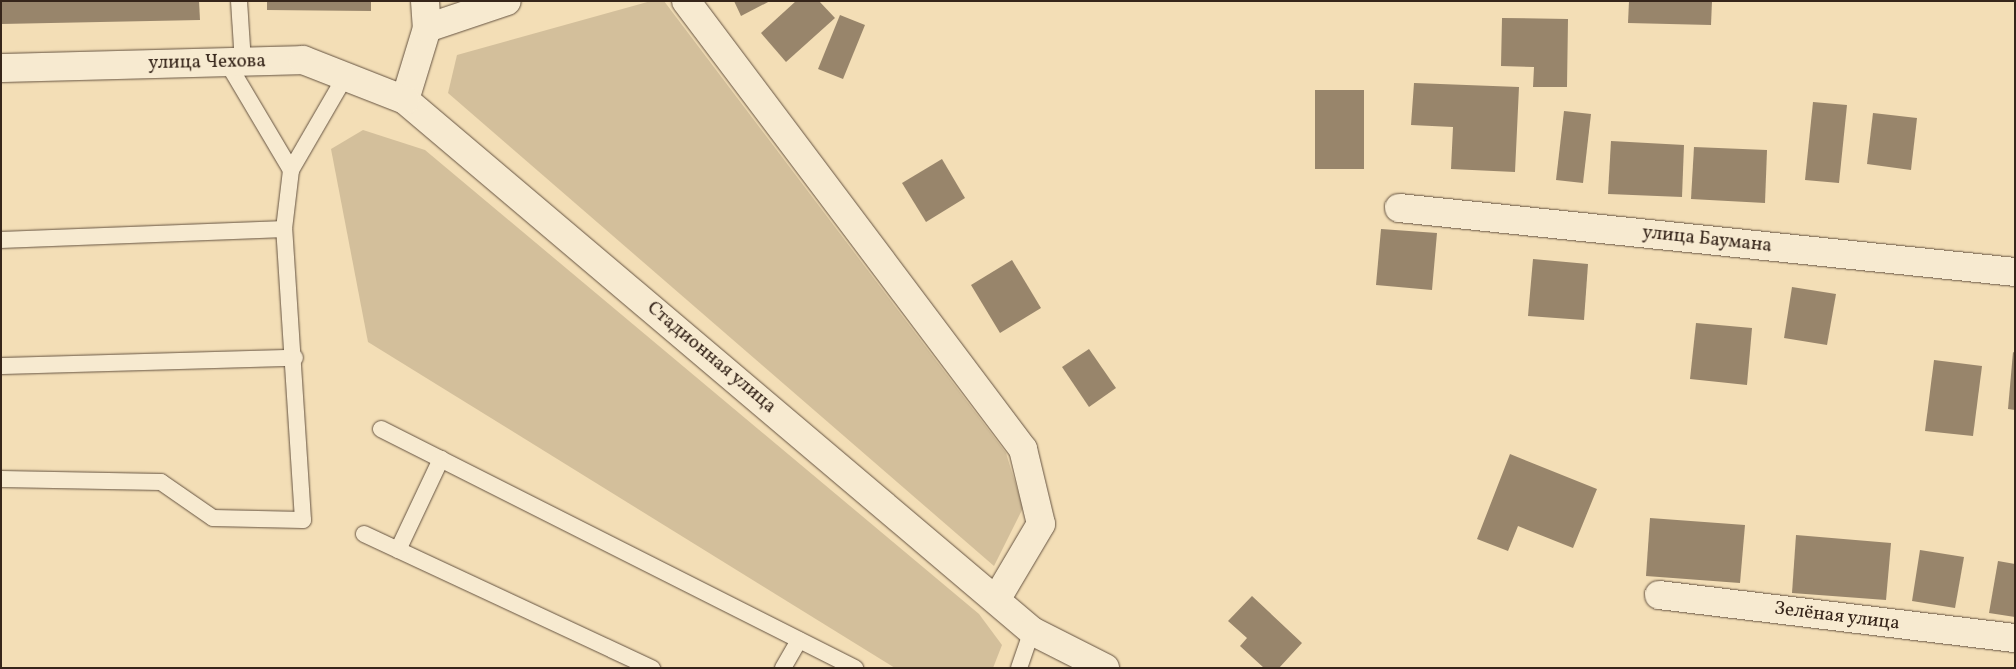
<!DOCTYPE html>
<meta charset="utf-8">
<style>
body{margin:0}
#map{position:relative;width:2016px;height:669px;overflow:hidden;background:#f3deb6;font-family:Vollkorn,serif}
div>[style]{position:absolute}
.green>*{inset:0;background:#d3bf9b}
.building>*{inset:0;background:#98856b}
.roads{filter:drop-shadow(0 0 1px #655341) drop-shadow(0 0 1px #655341)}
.lane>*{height:16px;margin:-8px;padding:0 8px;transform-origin:8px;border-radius:8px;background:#f7ead0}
.street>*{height:28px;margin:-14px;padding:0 14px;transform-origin:14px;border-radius:14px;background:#f7ead0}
span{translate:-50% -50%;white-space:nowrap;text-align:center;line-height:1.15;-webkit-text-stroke:4px #f7ead0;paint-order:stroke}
.street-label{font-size:19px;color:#36251a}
.frame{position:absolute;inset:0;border:2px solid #36251a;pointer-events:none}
</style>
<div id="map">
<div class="green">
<div style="clip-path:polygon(651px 1px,664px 1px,1006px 453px,1023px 508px,994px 566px,448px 93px,457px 55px)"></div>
<div style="clip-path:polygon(363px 130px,425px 150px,979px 614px,1002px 645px,993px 668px,895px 668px,368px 342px,331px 149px)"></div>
</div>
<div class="building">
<div style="clip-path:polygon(1px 1px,199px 1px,200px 20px,1px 24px)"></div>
<div style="clip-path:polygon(267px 1px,371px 1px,371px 11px,267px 10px)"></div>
<div style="clip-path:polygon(734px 1px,770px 1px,741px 16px)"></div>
<div style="clip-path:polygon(796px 1px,819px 1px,835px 18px,786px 62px,761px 33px)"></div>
<div style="clip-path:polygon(1629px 1px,1712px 1px,1711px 25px,1628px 23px)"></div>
<div style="clip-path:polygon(840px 15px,865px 25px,843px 79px,818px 69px)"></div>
<div style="clip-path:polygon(1502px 18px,1568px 19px,1567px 87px,1533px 87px,1534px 67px,1501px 66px)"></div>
<div style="clip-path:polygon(1414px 83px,1519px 87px,1515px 172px,1451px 169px,1453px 127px,1411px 125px)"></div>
<div style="clip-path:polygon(1315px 90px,1364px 90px,1364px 169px,1315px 169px)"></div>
<div style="clip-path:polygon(1813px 102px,1847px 105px,1839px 183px,1805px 180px)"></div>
<div style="clip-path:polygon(1564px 111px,1591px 114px,1583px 183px,1556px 180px)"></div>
<div style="clip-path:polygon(1873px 113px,1917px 118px,1911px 170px,1867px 164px)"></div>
<div style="clip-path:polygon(1611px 141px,1684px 145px,1682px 197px,1608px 194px)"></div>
<div style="clip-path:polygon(1694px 147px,1767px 150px,1765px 203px,1691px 199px)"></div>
<div style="clip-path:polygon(942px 159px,965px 198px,926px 222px,902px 183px)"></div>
<div style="clip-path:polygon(1381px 229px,1437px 233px,1432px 290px,1376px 285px)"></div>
<div style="clip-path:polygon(1533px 259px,1588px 264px,1584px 320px,1528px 316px)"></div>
<div style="clip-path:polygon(1012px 260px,1041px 308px,1000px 333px,971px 285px)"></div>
<div style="clip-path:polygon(1792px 287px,1836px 294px,1827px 345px,1784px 338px)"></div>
<div style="clip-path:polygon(1696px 323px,1752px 328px,1747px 385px,1690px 379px)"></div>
<div style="clip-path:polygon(1089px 349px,1116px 388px,1089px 407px,1062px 367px)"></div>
<div style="clip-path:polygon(2013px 352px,2015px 353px,2015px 410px,2008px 409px)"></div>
<div style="clip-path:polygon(1934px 360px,1982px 366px,1973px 436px,1925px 431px)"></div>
<div style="clip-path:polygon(1510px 454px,1597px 489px,1573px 548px,1518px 526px,1508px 551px,1477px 539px)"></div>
<div style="clip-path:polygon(1650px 518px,1745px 525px,1740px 583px,1646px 576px)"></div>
<div style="clip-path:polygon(1796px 535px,1891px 543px,1886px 600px,1792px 593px)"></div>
<div style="clip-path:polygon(1920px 550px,1964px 557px,1955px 608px,1912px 601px)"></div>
<div style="clip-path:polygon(1998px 561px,2015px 564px,2015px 617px,1989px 613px)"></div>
<div style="clip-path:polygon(1252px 596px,1302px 643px,1279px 668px,1264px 668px,1240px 646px,1247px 638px,1228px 621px)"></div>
</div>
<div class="roads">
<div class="lane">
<div style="left:239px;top:1px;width:62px;rotate:86.3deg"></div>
<div style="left:291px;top:170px;width:108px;rotate:-59.9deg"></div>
<div style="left:1px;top:240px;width:283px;rotate:-2.2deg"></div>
<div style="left:1px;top:366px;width:294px;rotate:-1.6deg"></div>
<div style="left:381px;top:429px;width:531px;rotate:26.76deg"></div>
<div style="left:1px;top:479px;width:160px;rotate:1.1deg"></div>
<div style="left:161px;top:482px;width:63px;rotate:34.7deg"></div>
<div style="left:213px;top:518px;width:90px;rotate:1.3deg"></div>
<div style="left:303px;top:520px;width:292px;rotate:-93.7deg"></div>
<div style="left:284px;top:229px;width:59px;rotate:-83.2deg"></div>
<div style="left:291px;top:170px;width:126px;rotate:-120.7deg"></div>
<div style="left:364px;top:534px;width:318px;rotate:25deg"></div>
<div style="left:398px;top:550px;width:101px;rotate:-64.7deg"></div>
<div style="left:783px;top:668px;width:32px;rotate:-60deg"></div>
<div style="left:1019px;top:668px;width:39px;rotate:-71deg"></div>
</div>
<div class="street">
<div style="left:425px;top:1px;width:27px;rotate:86deg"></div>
<div style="left:427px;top:28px;width:75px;rotate:107deg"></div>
<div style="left:405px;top:100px;width:822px;rotate:40.26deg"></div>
<div style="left:1032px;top:631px;width:82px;rotate:26.9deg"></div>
<div style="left:686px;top:1px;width:561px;rotate:53.05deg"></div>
<div style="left:1023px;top:449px;width:77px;rotate:76.5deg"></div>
<div style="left:1041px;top:524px;width:88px;rotate:120.6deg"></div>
<div style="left:427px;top:28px;width:84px;rotate:-18.6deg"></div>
<div style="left:1px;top:68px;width:302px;rotate:-1.5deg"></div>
<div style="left:303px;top:60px;width:110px;rotate:21.4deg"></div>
<div style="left:1399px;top:208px;width:619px;rotate:5.93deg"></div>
<div style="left:1659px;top:595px;width:359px;rotate:6.9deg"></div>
</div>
</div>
<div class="street-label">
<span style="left:207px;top:63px;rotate:-1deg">улица Чехова</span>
<span style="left:1707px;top:240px;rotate:6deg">улица Баумана</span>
<span style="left:711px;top:358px;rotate:40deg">Стадионная улица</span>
<span style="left:1837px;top:617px;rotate:7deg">Зелёная улица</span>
</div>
<div class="frame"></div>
</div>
